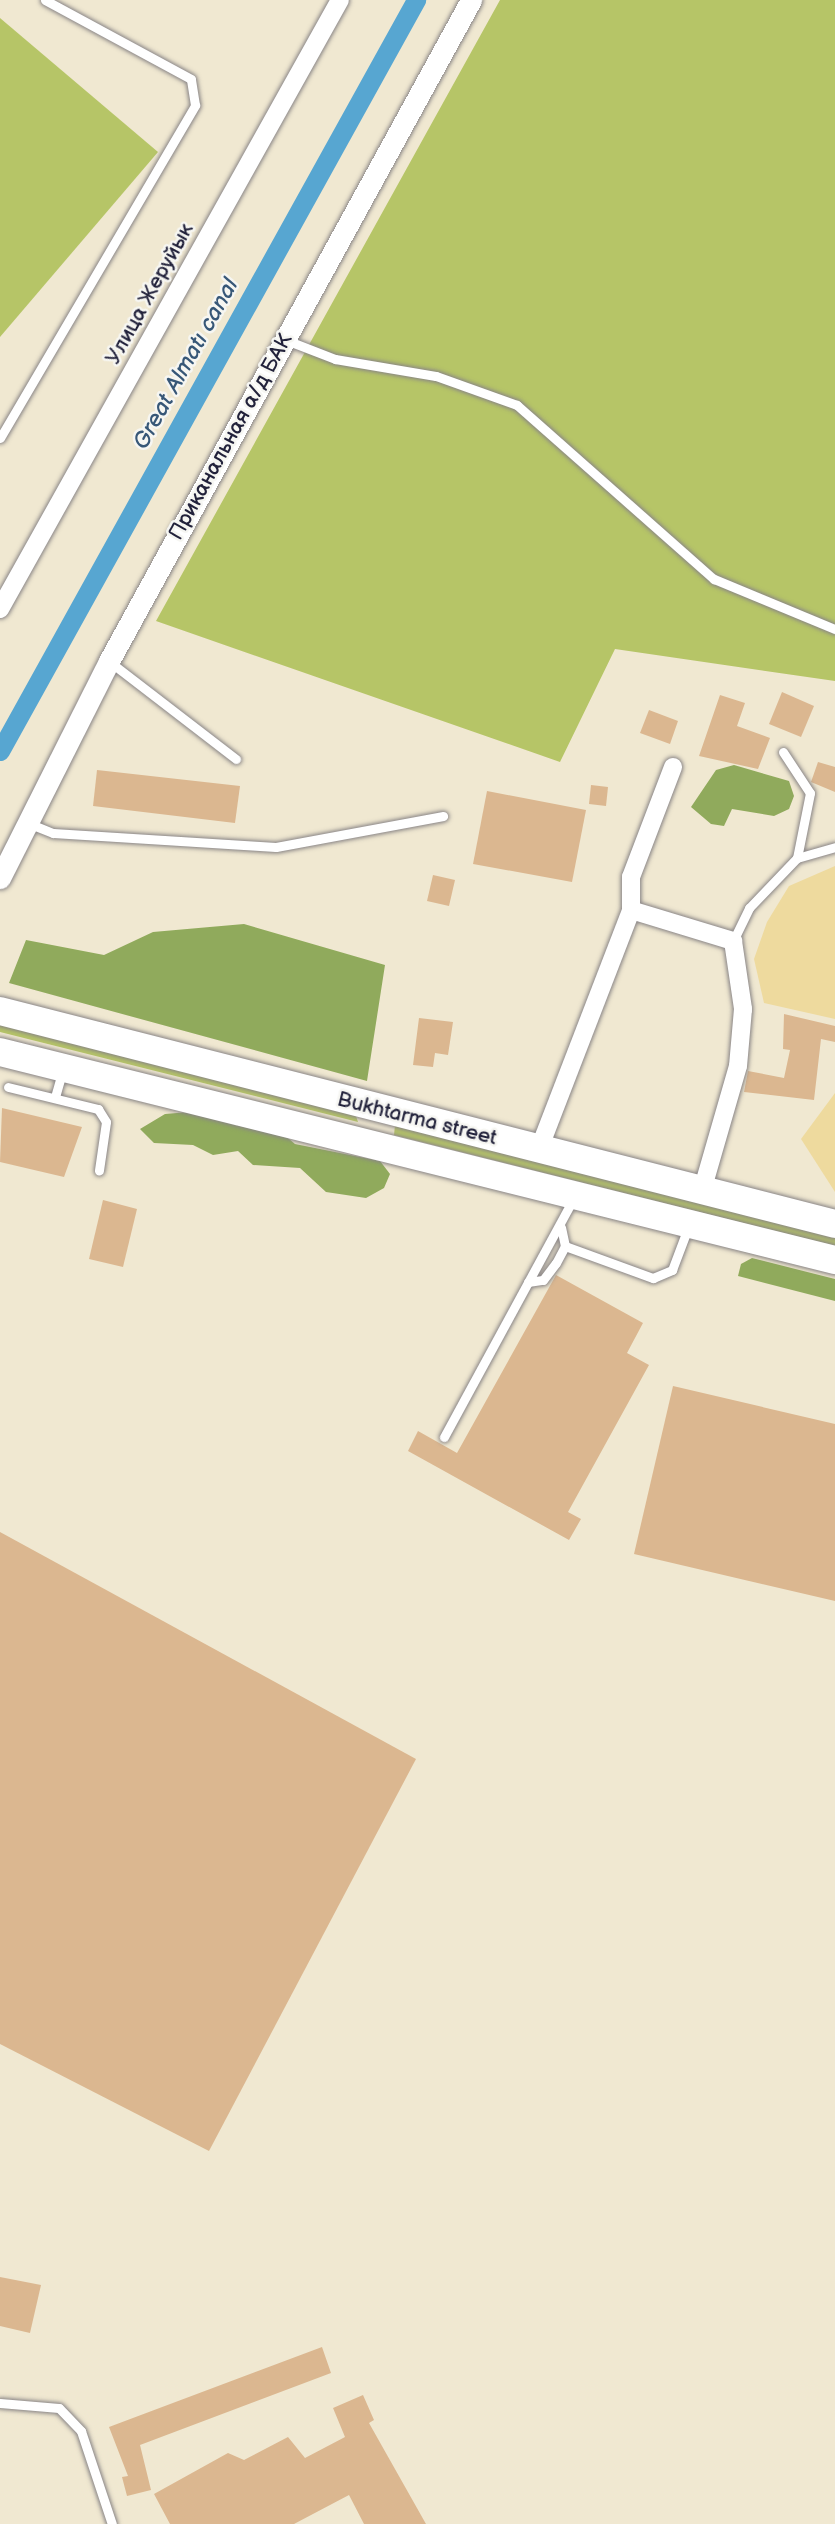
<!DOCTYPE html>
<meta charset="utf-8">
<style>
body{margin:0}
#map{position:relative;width:835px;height:2524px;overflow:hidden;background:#f0e8d1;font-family:"Balsamiq Sans",sans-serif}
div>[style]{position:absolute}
.green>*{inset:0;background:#b6c567}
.forest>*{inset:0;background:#90aa5c}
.sand>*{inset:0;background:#eeda9e}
.canal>*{height:19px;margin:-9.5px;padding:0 9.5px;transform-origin:9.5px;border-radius:9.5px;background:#57a6d1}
.building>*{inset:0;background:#dbb790}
.roads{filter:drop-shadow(0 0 2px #898586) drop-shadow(0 0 2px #898586)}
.service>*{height:9px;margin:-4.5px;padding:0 4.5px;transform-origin:4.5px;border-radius:4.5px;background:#fff}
.minor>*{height:18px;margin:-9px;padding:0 9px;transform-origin:9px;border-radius:9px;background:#fff}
.tertiary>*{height:21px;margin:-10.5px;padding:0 10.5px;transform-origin:10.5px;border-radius:10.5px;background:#fff}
.primary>*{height:28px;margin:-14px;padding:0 14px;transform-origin:14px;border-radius:14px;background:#fff}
span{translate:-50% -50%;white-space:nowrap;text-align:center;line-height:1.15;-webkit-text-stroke:5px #f6f6f2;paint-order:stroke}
.street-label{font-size:21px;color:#22223b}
.water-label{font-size:23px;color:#375777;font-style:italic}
</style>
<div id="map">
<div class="green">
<div style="clip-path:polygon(500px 0,835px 0,835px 681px,615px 649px,560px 762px,156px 621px)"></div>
<div style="clip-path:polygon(0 18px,158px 152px,0 337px)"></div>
<div style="clip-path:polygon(0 1019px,356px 1116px,358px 1122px,0 1032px)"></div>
<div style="clip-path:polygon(395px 1125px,835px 1233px,835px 1246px,394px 1135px)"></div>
</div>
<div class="forest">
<div style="clip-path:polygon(734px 765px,789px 781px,794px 796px,789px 809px,774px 816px,732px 809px,724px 826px,711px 824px,691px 807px,716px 770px)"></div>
<div style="clip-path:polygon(244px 924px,385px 965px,367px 1081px,9px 983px,26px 940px,104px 955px,153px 932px)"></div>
<div style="clip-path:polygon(201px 1111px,282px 1133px,295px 1144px,380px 1161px,390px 1174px,384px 1188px,366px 1198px,326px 1192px,300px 1168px,253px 1165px,238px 1151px,213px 1155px,193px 1145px,154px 1143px,140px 1129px,165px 1114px)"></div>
<div style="clip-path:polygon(752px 1258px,835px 1279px,835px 1301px,738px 1276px,741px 1264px)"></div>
</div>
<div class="sand">
<div style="clip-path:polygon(835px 866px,835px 1019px,764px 1003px,754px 959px,767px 922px,789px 886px)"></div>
<div style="clip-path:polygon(835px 1093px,835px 1192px,801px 1139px)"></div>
</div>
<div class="canal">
<div style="left:0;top:751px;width:859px;rotate:-61.02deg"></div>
</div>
<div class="building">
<div style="clip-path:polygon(782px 692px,814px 706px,801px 737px,769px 724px)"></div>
<div style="clip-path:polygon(720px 695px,745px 703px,737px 726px,770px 738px,758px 769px,699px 756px)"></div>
<div style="clip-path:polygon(649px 710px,678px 721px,670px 744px,640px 733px)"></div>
<div style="clip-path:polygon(818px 762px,835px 767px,835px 792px,811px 782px)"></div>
<div style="clip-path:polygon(97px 770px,240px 786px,235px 823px,93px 806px)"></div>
<div style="clip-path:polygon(591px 785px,608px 787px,606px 806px,589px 804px)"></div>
<div style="clip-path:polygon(487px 791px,586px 810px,572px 882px,473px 864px)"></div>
<div style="clip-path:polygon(433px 875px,455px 880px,449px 906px,427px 901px)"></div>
<div style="clip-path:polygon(784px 1014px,835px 1026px,835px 1042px,821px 1039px,814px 1100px,744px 1092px,748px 1071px,784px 1078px,790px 1050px,783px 1049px)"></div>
<div style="clip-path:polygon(419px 1018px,453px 1022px,448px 1055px,435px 1053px,433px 1067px,413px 1065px)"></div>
<div style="clip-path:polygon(2px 1108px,82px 1127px,64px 1177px,0 1162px)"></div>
<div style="clip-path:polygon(103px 1200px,137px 1209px,123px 1267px,89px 1259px)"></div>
<div style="clip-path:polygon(556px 1275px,643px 1323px,627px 1353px,649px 1365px,568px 1512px,581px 1519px,569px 1540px,408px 1451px,418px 1431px,457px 1453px)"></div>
<div style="clip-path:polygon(673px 1386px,835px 1424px,835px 1601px,634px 1554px)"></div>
<div style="clip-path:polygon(0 1532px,416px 1759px,209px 2151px,0 2044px)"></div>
<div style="clip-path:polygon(0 2277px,41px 2285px,30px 2333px,0 2326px)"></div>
<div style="clip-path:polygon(322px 2347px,331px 2373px,140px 2445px,151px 2490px,127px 2496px,122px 2477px,128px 2476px,109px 2427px)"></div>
<div style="clip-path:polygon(363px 2395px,374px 2420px,369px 2423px,426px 2524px,364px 2524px,349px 2495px,294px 2524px,170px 2524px,154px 2494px,228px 2453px,244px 2460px,288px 2437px,305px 2458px,345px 2437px,333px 2408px)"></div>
</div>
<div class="roads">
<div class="service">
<div style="left:286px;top:340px;width:53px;rotate:21.2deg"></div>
<div style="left:335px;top:359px;width:102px;rotate:9.6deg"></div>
<div style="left:436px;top:376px;width:86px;rotate:19.7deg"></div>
<div style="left:517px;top:405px;width:263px;rotate:41.5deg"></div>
<div style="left:714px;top:579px;width:131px;rotate:22.5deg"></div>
<div style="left:0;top:438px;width:386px;rotate:-59.6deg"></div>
<div style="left:195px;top:105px;width:26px;rotate:-99deg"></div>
<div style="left:191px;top:79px;width:166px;rotate:-151.6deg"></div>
<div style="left:110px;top:662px;width:159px;rotate:37.6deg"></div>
<div style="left:783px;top:752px;width:49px;rotate:56.6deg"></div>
<div style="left:810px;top:793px;width:66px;rotate:101.3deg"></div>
<div style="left:28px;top:823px;width:27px;rotate:22deg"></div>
<div style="left:53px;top:833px;width:223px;rotate:3.6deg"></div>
<div style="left:276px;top:847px;width:170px;rotate:-10.5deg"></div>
<div style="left:733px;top:941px;width:37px;rotate:-64deg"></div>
<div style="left:749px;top:908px;width:69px;rotate:-46.2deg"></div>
<div style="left:797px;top:858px;width:40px;rotate:-16deg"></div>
<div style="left:8px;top:1087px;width:93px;rotate:13.7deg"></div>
<div style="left:98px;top:1109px;width:15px;rotate:58deg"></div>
<div style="left:106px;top:1122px;width:49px;rotate:98.3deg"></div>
<div style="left:55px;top:1097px;width:26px;rotate:-74deg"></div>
<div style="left:565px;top:1246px;width:94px;rotate:20deg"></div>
<div style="left:653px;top:1278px;width:21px;rotate:-23deg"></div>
<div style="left:672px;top:1270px;width:48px;rotate:-69.3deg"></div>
<div style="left:528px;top:1282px;width:15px;rotate:-8deg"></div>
<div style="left:543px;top:1280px;width:21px;rotate:-53deg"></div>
<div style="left:556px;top:1263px;width:19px;rotate:-62deg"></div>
<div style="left:565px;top:1246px;width:19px;rotate:-102deg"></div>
<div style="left:444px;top:1437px;width:271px;rotate:-61.5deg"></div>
<div style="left:0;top:2403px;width:59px;rotate:4.8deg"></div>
<div style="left:59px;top:2408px;width:32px;rotate:46deg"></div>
<div style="left:81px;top:2431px;width:98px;rotate:71.6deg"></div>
</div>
<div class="minor">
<div style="left:0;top:609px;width:697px;rotate:-60.83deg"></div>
<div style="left:673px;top:767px;width:118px;rotate:110.9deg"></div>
<div style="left:631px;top:877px;width:33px;rotate:90deg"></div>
<div style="left:631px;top:910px;width:107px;rotate:16.9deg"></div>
<div style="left:733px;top:941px;width:69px;rotate:81.6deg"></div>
<div style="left:743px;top:1009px;width:57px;rotate:95deg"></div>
<div style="left:738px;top:1066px;width:130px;rotate:106.1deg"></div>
<div style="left:539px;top:1149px;width:256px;rotate:-68.9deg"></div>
</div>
<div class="tertiary">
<div style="left:0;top:878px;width:243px;rotate:-63.3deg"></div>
<div style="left:109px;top:661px;width:754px;rotate:-61.29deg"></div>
</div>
<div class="primary">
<div style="left:0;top:1011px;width:862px;rotate:14.31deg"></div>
<div style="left:0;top:1052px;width:861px;rotate:13.99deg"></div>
</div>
</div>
<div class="street-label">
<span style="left:150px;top:294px;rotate:-61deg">Улица Жеруйык</span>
<span style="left:231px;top:437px;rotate:-61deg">Приканальная а/д БАК</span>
<span style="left:417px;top:1119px;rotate:14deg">Bukhtarma street</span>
</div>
<div class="water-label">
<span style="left:186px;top:364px;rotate:-61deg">Great Almatı canal</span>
</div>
</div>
